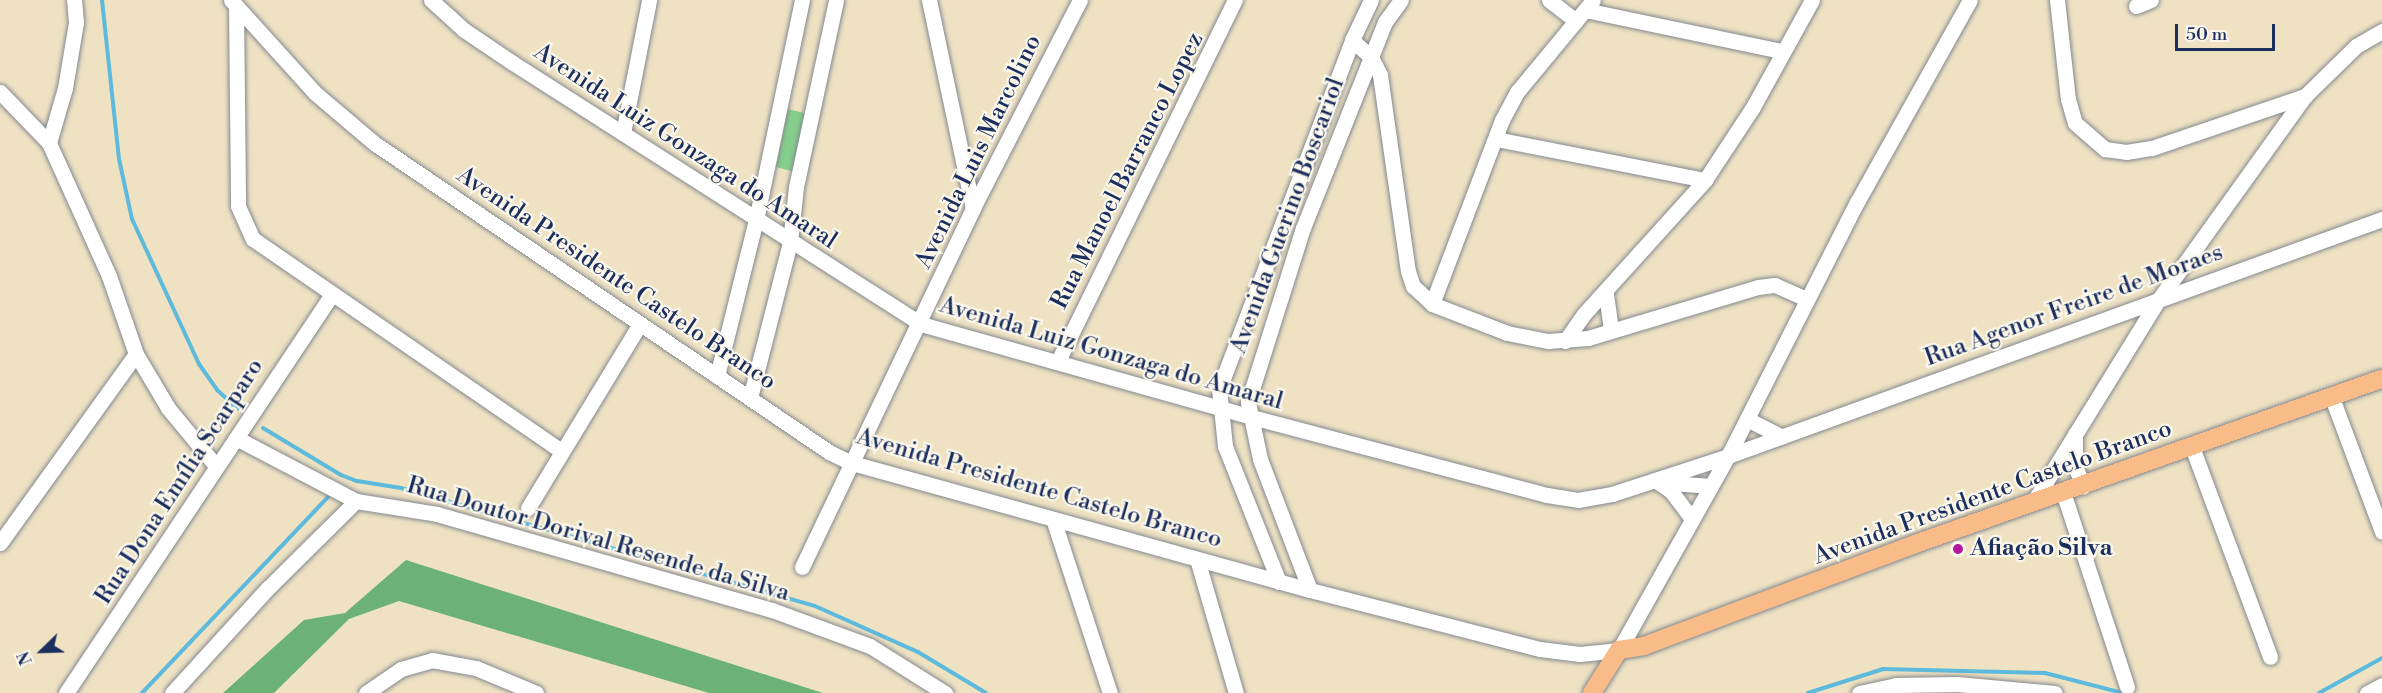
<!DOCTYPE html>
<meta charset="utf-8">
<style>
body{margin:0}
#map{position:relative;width:2382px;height:693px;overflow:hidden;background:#eee2c3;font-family:"Libre Bodoni",serif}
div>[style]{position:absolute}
.green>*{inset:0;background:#85cf8b}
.forest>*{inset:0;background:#6cb277}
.stream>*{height:4px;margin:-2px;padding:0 2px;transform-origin:2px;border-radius:2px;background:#5ebadc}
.roads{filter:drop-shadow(0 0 2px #848890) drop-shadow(0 0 2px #848890)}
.minor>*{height:15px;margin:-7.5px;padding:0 7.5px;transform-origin:7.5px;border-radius:7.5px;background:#fff}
.major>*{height:18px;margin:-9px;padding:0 9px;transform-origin:9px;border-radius:9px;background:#f9bc89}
.dots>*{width:16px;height:16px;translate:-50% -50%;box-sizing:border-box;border:3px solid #fbf7ec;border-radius:50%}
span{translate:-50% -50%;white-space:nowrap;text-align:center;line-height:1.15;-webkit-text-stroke:4.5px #fbf7ec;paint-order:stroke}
.street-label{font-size:24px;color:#1b2f5e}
.poi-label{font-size:24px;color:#1b2f5e;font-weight:700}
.left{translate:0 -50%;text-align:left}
.north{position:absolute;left:12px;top:621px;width:60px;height:60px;-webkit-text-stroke:4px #fbf7ec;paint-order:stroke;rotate:247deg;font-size:16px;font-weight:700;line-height:24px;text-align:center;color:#1b2f5e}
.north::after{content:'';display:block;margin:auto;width:21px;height:27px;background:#1b2f5e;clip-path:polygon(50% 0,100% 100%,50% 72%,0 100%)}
.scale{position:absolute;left:2175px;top:24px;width:100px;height:27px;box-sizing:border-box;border:3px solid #1b2f5e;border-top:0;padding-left:8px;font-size:18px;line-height:21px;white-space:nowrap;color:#1b2f5e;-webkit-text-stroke:4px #fbf7ec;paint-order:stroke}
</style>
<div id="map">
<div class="green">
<div style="clip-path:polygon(788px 109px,808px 114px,795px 172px,776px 167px)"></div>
</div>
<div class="forest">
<div style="clip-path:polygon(406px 560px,823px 693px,709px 693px,399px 601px,349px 619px,274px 693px,223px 693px,304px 620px,345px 613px)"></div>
</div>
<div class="stream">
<div style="left:102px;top:0;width:160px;rotate:83.9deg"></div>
<div style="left:119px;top:159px;width:61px;rotate:77.8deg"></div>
<div style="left:132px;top:219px;width:160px;rotate:65.2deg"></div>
<div style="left:199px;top:364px;width:32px;rotate:55deg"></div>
<div style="left:217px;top:390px;width:28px;rotate:42deg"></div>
<div style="left:263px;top:428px;width:91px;rotate:31.1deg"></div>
<div style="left:341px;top:475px;width:17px;rotate:21deg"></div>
<div style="left:357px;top:481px;width:45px;rotate:9deg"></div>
<div style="left:401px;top:488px;width:430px;rotate:15.9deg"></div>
<div style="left:815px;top:606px;width:113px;rotate:24.1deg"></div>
<div style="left:918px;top:652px;width:79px;rotate:31.1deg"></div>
<div style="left:142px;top:693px;width:272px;rotate:-46.5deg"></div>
<div style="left:1808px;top:693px;width:79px;rotate:-17.7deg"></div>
<div style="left:1883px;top:669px;width:162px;rotate:1.4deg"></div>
<div style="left:2045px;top:673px;width:81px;rotate:14.4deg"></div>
<div style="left:2319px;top:693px;width:72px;rotate:-29.1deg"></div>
</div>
<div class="roads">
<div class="minor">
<div style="left:231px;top:0;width:125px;rotate:47.9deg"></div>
<div style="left:315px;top:93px;width:77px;rotate:40.3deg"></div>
<div style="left:374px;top:143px;width:550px;rotate:34.18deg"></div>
<div style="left:829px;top:452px;width:25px;rotate:26deg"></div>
<div style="left:852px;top:463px;width:475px;rotate:15.5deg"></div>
<div style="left:1310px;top:590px;width:237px;rotate:14.4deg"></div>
<div style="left:1540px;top:649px;width:40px;rotate:7.1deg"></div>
<div style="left:1580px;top:654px;width:39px;rotate:-6deg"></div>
<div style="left:1619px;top:650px;width:223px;rotate:-60.7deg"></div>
<div style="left:1728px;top:456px;width:285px;rotate:-63.1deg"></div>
<div style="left:1857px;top:202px;width:231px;rotate:-60.8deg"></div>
<div style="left:431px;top:0;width:45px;rotate:42.3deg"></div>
<div style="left:464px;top:30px;width:59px;rotate:34deg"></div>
<div style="left:513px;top:63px;width:484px;rotate:32.6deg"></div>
<div style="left:921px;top:324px;width:340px;rotate:15.7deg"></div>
<div style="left:1248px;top:416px;width:309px;rotate:14.8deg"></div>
<div style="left:1547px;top:495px;width:31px;rotate:9deg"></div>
<div style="left:1578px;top:500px;width:35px;rotate:-10deg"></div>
<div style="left:1612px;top:494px;width:122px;rotate:-18.1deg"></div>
<div style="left:1728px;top:456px;width:696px;rotate:-19.92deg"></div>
<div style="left:929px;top:0;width:213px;rotate:78.1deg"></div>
<div style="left:1549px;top:0;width:34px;rotate:38deg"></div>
<div style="left:2057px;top:0;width:100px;rotate:83.7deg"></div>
<div style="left:2068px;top:99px;width:25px;rotate:74deg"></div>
<div style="left:2075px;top:123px;width:40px;rotate:41deg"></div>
<div style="left:2105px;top:149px;width:21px;rotate:8deg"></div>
<div style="left:2126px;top:152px;width:26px;rotate:-9deg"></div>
<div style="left:2152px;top:148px;width:162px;rotate:-18.8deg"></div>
<div style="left:236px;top:6px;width:200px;rotate:89.4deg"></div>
<div style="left:238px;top:206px;width:36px;rotate:66deg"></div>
<div style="left:253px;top:239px;width:374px;rotate:34.5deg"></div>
<div style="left:2136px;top:6px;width:16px;rotate:-22deg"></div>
<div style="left:1585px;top:10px;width:201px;rotate:11.8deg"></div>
<div style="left:1352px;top:40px;width:25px;rotate:42deg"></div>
<div style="left:1371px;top:57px;width:20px;rotate:63deg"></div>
<div style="left:1380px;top:75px;width:198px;rotate:81.9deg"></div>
<div style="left:1408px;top:271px;width:16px;rotate:72deg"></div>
<div style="left:1413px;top:286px;width:26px;rotate:43deg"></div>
<div style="left:1432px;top:304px;width:80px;rotate:21.1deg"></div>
<div style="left:1507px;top:333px;width:42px;rotate:11deg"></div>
<div style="left:1548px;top:341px;width:40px;rotate:-4.3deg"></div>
<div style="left:1588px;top:338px;width:177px;rotate:-16.7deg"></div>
<div style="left:1758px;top:287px;width:17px;rotate:-7deg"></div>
<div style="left:1775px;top:285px;width:35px;rotate:24deg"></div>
<div style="left:0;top:92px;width:71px;rotate:46.1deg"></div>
<div style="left:49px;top:143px;width:146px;rotate:65.7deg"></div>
<div style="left:109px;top:276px;width:83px;rotate:70.9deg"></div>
<div style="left:136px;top:354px;width:63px;rotate:59.3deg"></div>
<div style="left:168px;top:408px;width:75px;rotate:50.4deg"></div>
<div style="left:623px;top:133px;width:136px;rotate:-78.9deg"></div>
<div style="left:1496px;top:139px;width:213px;rotate:11.1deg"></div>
<div style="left:49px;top:143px;width:57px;rotate:-73.8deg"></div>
<div style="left:65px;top:88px;width:67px;rotate:-80.5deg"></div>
<div style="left:76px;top:22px;width:22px;rotate:-95deg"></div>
<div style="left:1606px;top:294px;width:37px;rotate:82deg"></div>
<div style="left:1432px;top:304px;width:197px;rotate:-69.2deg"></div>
<div style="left:1502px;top:120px;width:32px;rotate:-62deg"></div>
<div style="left:1517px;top:92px;width:119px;rotate:-50.4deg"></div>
<div style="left:1565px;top:341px;width:33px;rotate:-55deg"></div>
<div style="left:1584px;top:314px;width:181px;rotate:-47.9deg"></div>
<div style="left:1705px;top:180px;width:87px;rotate:-56.7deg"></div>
<div style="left:1753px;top:107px;width:122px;rotate:-61.1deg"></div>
<div style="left:1058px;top:361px;width:402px;rotate:-63.9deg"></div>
<div style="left:717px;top:376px;width:161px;rotate:-76deg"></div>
<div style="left:756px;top:220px;width:225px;rotate:-78.2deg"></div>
<div style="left:750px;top:398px;width:161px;rotate:-75.6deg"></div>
<div style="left:790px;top:242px;width:55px;rotate:-83.8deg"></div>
<div style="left:796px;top:187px;width:191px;rotate:-77.9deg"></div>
<div style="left:2332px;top:398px;width:143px;rotate:69.5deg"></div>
<div style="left:1747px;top:419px;width:39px;rotate:27deg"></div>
<div style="left:2075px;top:434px;width:32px;rotate:90deg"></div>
<div style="left:2075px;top:466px;width:22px;rotate:68deg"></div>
<div style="left:236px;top:438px;width:136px;rotate:27.7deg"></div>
<div style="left:356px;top:501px;width:82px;rotate:9.1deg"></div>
<div style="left:437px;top:514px;width:348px;rotate:16deg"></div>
<div style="left:772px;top:610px;width:104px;rotate:20.2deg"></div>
<div style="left:870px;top:646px;width:89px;rotate:32.1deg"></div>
<div style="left:2192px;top:447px;width:224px;rotate:69.6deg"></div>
<div style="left:1658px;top:482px;width:16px;rotate:35deg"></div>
<div style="left:1671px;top:491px;width:35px;rotate:53deg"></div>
<div style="left:1659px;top:482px;width:52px;rotate:4.4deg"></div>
<div style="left:2063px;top:492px;width:205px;rotate:71.8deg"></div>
<div style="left:2034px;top:501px;width:238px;rotate:-58.3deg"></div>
<div style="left:2159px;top:299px;width:250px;rotate:-54.3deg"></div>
<div style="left:2305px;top:96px;width:71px;rotate:-44.4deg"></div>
<div style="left:2356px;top:46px;width:30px;rotate:-30deg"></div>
<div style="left:528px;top:508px;width:215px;rotate:-58.7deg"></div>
<div style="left:1054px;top:522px;width:180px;rotate:71.9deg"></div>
<div style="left:0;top:543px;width:233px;rotate:-54.3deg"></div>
<div style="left:1197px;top:559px;width:140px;rotate:73.8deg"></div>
<div style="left:802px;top:567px;width:398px;rotate:-64.5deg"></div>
<div style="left:973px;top:208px;width:234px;rotate:-62.8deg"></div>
<div style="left:1279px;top:582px;width:146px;rotate:-111.7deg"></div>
<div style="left:1225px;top:446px;width:57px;rotate:-96deg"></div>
<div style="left:1219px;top:389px;width:373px;rotate:-69.1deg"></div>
<div style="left:1352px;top:40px;width:44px;rotate:-64.6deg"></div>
<div style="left:1310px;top:590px;width:140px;rotate:-110.9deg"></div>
<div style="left:1260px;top:459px;width:58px;rotate:-101.9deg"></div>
<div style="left:1248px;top:402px;width:182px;rotate:-72.5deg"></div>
<div style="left:1303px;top:228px;width:222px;rotate:-68.3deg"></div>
<div style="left:1385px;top:22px;width:27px;rotate:-54deg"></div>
<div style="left:66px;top:693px;width:477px;rotate:-56.3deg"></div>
<div style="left:172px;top:693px;width:142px;rotate:-47.6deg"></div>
<div style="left:268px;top:588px;width:124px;rotate:-44.7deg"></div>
<div style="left:366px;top:693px;width:42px;rotate:-34.4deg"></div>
<div style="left:401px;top:669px;width:32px;rotate:-16deg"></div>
<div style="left:432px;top:660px;width:45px;rotate:10.3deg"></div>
<div style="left:476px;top:668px;width:65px;rotate:22.6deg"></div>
<div style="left:1859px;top:693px;width:38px;rotate:-12deg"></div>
<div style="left:1896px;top:685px;width:61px;rotate:-0.9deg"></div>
<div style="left:1957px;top:684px;width:98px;rotate:5.2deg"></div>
<div style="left:2367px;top:693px;width:17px;rotate:-28deg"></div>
</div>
<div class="major">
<div style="left:1592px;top:693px;width:51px;rotate:-57.9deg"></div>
<div style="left:1619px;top:650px;width:25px;rotate:-9deg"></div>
<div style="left:1644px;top:646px;width:290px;rotate:-20.6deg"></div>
<div style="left:1915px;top:544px;width:495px;rotate:-19.5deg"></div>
</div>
</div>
<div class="dots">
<div style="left:1958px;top:549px;background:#b5179e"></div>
</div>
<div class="street-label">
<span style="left:685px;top:147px;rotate:33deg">Avenida Luiz Gonzaga do Amaral</span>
<span style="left:979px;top:152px;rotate:-64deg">Avenida Luis Marcolino</span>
<span style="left:1128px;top:171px;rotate:-63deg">Rua Manoel Barranco Lopez</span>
<span style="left:1288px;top:216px;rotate:-70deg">Avenida Guerino Boscariol</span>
<span style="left:616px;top:279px;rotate:34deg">Avenida Presidente Castelo Branco</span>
<span style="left:2074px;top:306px;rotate:-20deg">Rua Agenor Freire de Moraes</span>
<span style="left:1111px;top:354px;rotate:16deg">Avenida Luiz Gonzaga do Amaral</span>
<span style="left:180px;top:482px;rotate:-57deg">Rua Dona Emília Scarparo</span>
<span style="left:1039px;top:489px;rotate:16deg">Avenida Presidente Castelo Branco</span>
<span style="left:1993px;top:493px;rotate:-20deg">Avenida Presidente Castelo Branco</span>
<span style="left:598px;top:540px;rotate:16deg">Rua Doutor Dorival Resende da Silva</span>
</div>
<div class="poi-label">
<span class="left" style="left:1970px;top:549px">Afiação Silva</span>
</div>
<div class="north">N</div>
<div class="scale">50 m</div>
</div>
